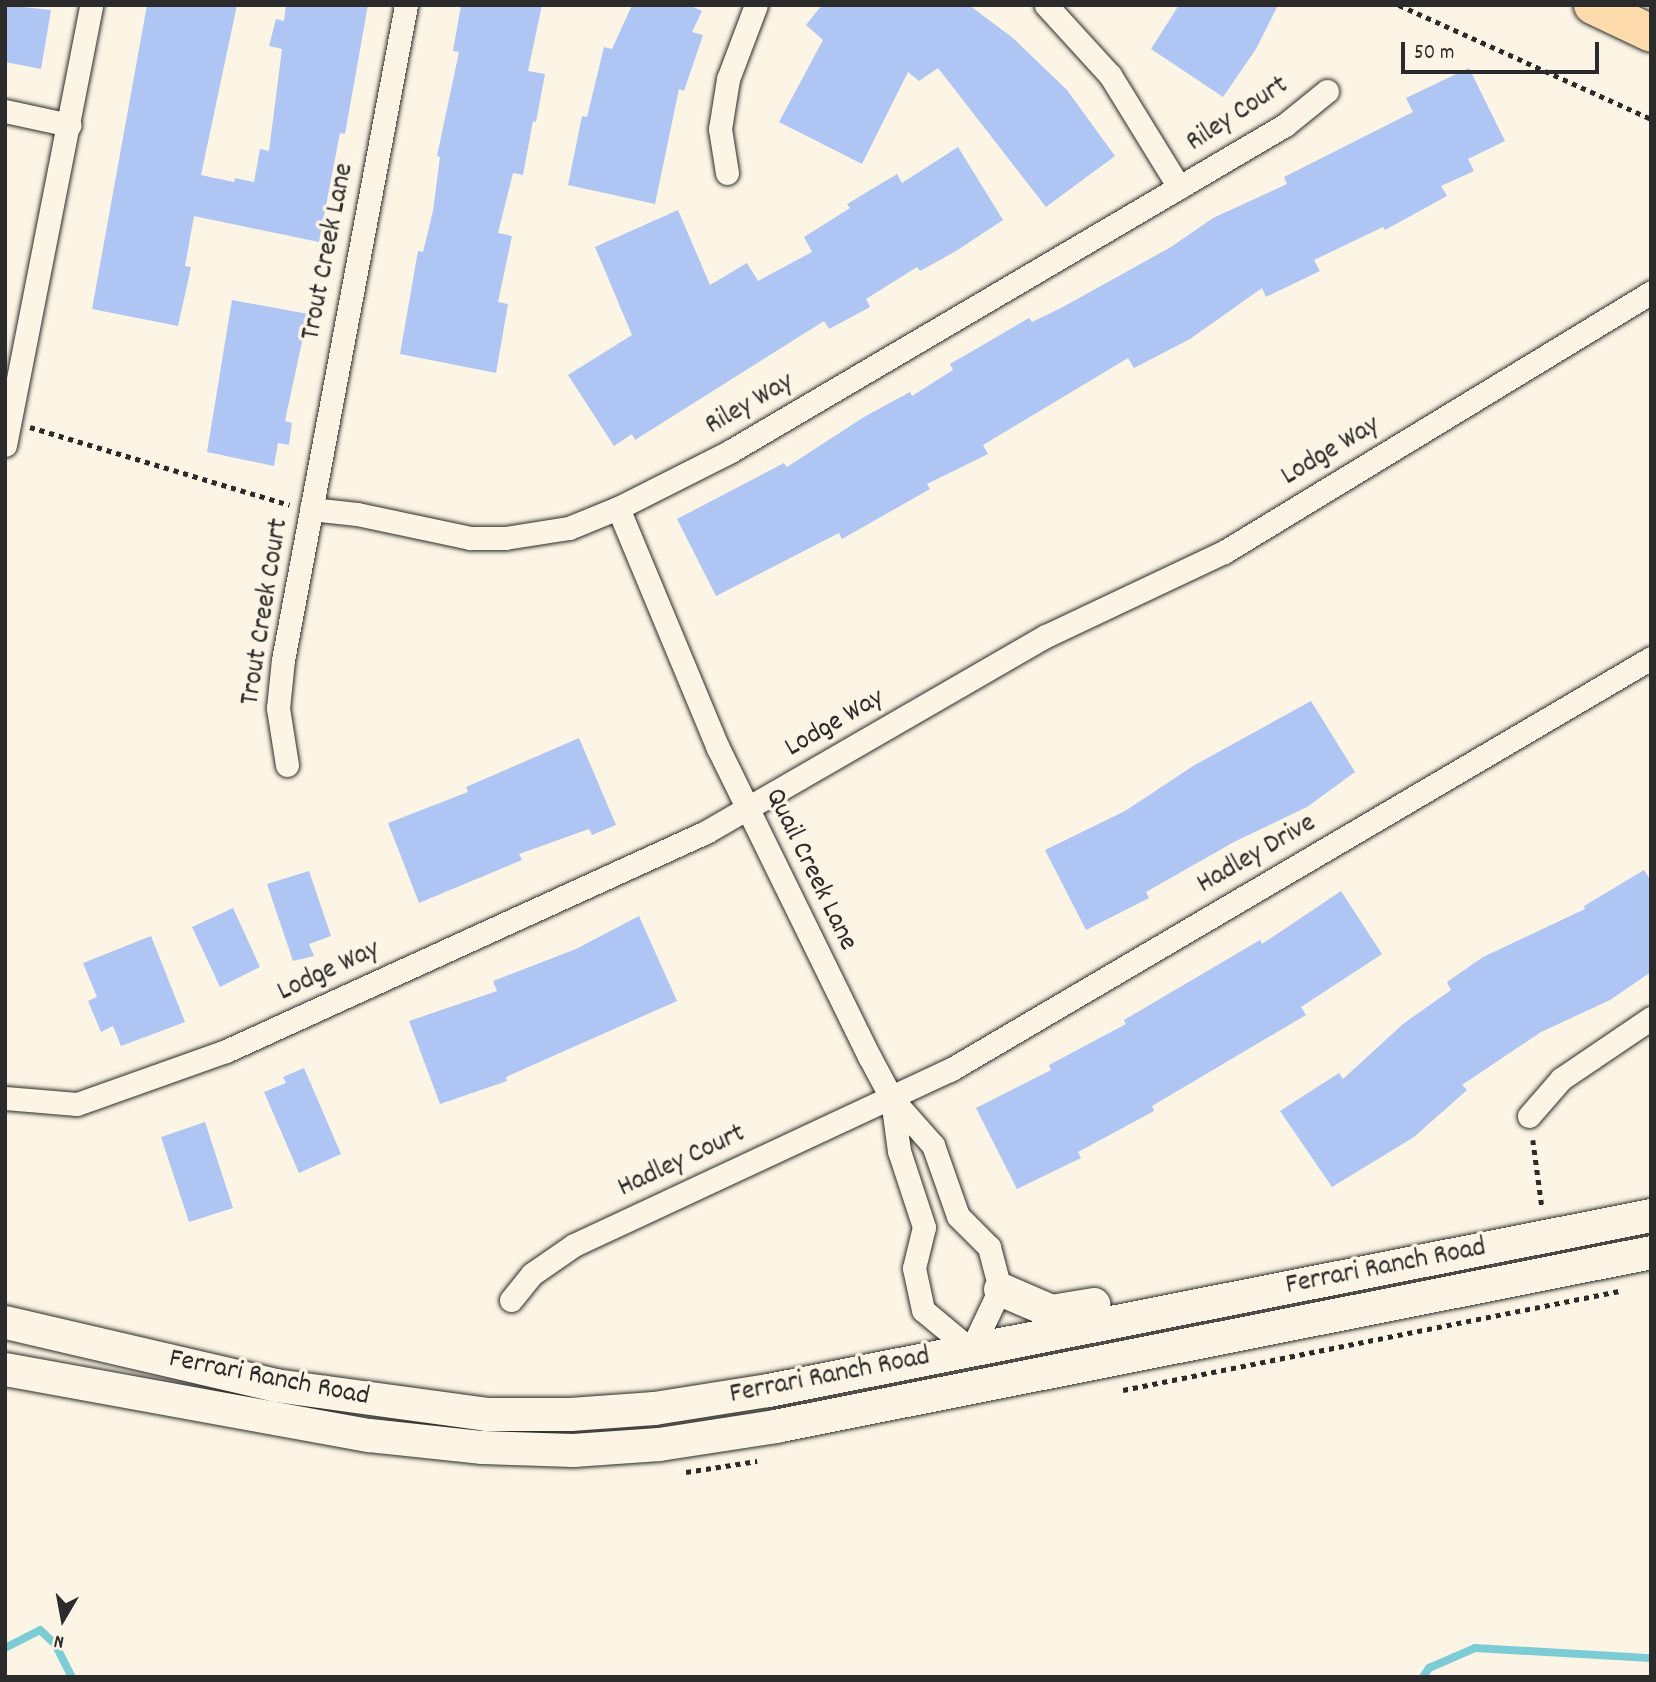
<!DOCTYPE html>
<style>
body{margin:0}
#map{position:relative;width:1656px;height:1682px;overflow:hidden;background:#fcf5e5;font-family:Dekko,sans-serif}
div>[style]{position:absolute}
.stream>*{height:8px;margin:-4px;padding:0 4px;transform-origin:4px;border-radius:4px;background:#7cccd6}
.building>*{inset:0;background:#afc5f3}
.path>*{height:4.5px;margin-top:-2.25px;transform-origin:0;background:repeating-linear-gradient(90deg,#2b2b2b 0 5px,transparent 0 10px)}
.roads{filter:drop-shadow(0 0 2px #2b2b2b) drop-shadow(0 0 2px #2b2b2b)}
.minor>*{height:23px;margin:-11.5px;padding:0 11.5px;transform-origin:11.5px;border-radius:11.5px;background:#fcf5e5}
.secondary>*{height:33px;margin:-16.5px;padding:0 16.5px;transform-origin:16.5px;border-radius:16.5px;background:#fcf5e5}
.primary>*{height:37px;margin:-18.5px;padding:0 18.5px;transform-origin:18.5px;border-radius:18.5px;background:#fedbac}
span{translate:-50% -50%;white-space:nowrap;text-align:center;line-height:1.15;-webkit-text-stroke:7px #fcf5e5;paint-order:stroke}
.street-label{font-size:28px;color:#2b2b2b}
.frame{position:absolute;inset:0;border:7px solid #2b2b2b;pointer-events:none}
.north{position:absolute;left:28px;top:1584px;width:70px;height:70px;-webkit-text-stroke:5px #fcf5e5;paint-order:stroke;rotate:190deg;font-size:19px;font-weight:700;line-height:28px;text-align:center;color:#2b2b2b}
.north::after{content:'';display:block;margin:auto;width:24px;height:32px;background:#2b2b2b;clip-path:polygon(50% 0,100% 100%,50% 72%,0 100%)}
.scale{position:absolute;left:1401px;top:42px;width:198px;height:32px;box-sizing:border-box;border:4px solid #2b2b2b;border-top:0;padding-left:9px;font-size:21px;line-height:24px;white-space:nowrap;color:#2b2b2b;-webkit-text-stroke:5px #fcf5e5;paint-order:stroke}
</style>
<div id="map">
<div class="stream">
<div style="left:5px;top:1648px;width:39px;rotate:-27deg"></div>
<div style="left:40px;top:1630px;width:21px;rotate:43deg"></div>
<div style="left:55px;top:1644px;width:37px;rotate:63deg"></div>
<div style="left:1423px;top:1677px;width:11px;rotate:-56deg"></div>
<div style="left:1429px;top:1668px;width:50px;rotate:-23.5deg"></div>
<div style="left:1475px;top:1648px;width:176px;rotate:3.3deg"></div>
</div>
<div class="building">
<div style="clip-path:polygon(5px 5px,51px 10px,41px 69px,5px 62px)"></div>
<div style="clip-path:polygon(147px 5px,237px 5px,201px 175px,234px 182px,235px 178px,254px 182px,260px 149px,269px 151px,282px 49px,269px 46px,276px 19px,284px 21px,286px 5px,368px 5px,345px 134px,340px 133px,319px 242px,194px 216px,185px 266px,191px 267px,178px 326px,92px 309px)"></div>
<div style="clip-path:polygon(461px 5px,542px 5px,528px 71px,545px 74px,536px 122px,533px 121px,523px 175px,513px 173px,498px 233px,512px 236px,498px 302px,508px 304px,496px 373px,400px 354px,418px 251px,423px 252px,433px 211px,440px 157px,437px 156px,459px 52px,453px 51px)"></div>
<div style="clip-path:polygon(632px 5px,689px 5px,702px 11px,692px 32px,703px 35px,684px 91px,679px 89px,655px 204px,568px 185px,582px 116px,587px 117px,604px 47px,612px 49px)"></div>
<div style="clip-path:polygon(822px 5px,969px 5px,1013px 38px,1067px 90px,1115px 156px,1046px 207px,938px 68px,919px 81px,908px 72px,862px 164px,779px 122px,823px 40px,806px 25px)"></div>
<div style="clip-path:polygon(1179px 5px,1278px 5px,1256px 49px,1223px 97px,1151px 49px)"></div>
<div style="clip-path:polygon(1469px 68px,1505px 141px,1468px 159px,1474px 171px,1441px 186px,1447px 196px,1385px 230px,1383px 227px,1314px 260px,1320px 271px,1266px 297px,1262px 288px,1190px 339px,1134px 368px,1128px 358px,983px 445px,988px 454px,927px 484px,930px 489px,842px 539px,839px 533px,716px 596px,677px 519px,784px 463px,787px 467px,864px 417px,910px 392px,912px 396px,953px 370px,950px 364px,1029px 318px,1032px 322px,1061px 308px,1171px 247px,1213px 218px,1287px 184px,1284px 177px,1413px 112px,1406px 98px)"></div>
<div style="clip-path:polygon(958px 147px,1003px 220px,956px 251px,920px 271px,917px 267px,866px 299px,870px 307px,829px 329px,824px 321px,635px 440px,632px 434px,614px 446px,568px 375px,632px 335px,595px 247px,678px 210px,710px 285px,747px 263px,758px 281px,812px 252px,804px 237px,850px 208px,847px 204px,897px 174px,902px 183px)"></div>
<div style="clip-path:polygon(232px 300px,308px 314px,285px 421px,292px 423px,289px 445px,278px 443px,274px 466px,207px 452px)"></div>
<div style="clip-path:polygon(1311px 701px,1355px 772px,1307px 807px,1234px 842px,1146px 892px,1149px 898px,1086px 930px,1045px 850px,1125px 811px,1193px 766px)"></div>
<div style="clip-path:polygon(579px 738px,616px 825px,592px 835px,589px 829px,519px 854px,522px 860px,419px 903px,388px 823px,468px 792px,466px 787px)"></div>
<div style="clip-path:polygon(1644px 870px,1651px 881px,1651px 972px,1610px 1000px,1541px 1032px,1462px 1085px,1467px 1090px,1414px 1137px,1332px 1187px,1280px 1111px,1339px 1073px,1343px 1079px,1403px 1024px,1451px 990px,1447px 982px,1483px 957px,1585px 909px,1584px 906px)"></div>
<div style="clip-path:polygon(309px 871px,331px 936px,309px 944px,314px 956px,293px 961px,267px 884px)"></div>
<div style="clip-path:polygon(1341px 891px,1382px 954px,1301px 1007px,1306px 1015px,1152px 1106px,1154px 1111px,1078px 1152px,1081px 1158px,1017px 1189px,976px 1108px,1051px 1070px,1049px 1065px,1126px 1024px,1124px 1020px,1260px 940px,1262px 944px)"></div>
<div style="clip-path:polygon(233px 908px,260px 967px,220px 987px,192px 927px)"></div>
<div style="clip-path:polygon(639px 916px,677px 1001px,506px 1077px,507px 1081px,440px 1104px,409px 1021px,497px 991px,493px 981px,576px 949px)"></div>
<div style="clip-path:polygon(151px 936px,185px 1022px,121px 1046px,113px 1026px,101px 1032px,88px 1001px,97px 997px,83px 963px)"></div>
<div style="clip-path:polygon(304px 1068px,341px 1154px,299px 1173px,264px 1092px,286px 1083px,283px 1077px)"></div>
<div style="clip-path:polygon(205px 1122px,233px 1208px,189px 1222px,161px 1137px)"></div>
</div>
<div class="path">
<div style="left:1399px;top:5px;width:277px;rotate:24.3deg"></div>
<div style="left:30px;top:427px;width:271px;rotate:16.7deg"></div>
<div style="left:1533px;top:1140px;width:68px;rotate:82.3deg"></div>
<div style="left:1123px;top:1390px;width:506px;rotate:-11.29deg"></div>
<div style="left:686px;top:1472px;width:72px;rotate:-8.8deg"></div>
</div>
<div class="roads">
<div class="minor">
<div style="left:1046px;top:5px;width:95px;rotate:47.6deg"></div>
<div style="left:1110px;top:75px;width:132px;rotate:58.4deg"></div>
<div style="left:5px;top:111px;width:66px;rotate:12.3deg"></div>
<div style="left:727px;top:173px;width:45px;rotate:-99deg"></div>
<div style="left:720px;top:129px;width:51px;rotate:-80.9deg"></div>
<div style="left:728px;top:79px;width:79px;rotate:-69.3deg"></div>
<div style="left:5px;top:445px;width:448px;rotate:-78.9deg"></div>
<div style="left:618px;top:508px;width:260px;rotate:67.4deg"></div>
<div style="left:718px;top:748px;width:343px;rotate:63.9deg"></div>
<div style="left:869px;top:1056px;width:49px;rotate:61.9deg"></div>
<div style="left:892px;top:1099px;width:62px;rotate:48.3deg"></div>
<div style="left:933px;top:1145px;width:75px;rotate:70.6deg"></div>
<div style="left:958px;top:1216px;width:44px;rotate:45deg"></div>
<div style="left:989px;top:1247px;width:43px;rotate:75.3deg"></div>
<div style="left:1000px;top:1289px;width:68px;rotate:115.4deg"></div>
<div style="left:971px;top:1350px;width:62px;rotate:-140.2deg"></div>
<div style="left:923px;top:1310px;width:43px;rotate:-102.1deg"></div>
<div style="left:914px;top:1268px;width:42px;rotate:-76.3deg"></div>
<div style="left:924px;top:1227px;width:80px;rotate:-108.2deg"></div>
<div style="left:899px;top:1151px;width:52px;rotate:-97.7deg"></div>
<div style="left:311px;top:509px;width:46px;rotate:6.2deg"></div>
<div style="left:357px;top:514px;width:116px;rotate:12deg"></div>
<div style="left:470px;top:538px;width:35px"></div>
<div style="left:505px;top:538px;width:65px;rotate:-8.9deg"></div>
<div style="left:569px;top:528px;width:53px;rotate:-22.2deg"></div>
<div style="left:618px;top:508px;width:124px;rotate:-26.8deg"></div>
<div style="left:729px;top:452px;width:645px;rotate:-30.46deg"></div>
<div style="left:1285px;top:125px;width:54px;rotate:-39deg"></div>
<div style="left:287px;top:765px;width:58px;rotate:-99deg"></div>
<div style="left:278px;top:708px;width:48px;rotate:-84.1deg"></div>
<div style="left:283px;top:660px;width:666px;rotate:-79.36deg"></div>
<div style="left:5px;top:1098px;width:72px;rotate:4.8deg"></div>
<div style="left:77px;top:1104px;width:158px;rotate:-19.6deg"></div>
<div style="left:226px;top:1051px;width:528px;rotate:-24.52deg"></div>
<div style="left:706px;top:832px;width:392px;rotate:-30deg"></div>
<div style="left:1046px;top:636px;width:197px;rotate:-25.3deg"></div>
<div style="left:1224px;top:552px;width:500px;rotate:-31.3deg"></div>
<div style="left:1529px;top:1116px;width:49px;rotate:-49.1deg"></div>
<div style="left:1561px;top:1079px;width:109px;rotate:-34.1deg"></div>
<div style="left:511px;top:1300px;width:33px;rotate:-51deg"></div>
<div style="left:532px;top:1274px;width:51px;rotate:-34.6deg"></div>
<div style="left:574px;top:1245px;width:415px;rotate:-25deg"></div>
<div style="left:950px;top:1070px;width:813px;rotate:-30.44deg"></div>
</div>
<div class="secondary">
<div style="left:1000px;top:1289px;width:56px;rotate:23.3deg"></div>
<div style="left:1051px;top:1311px;width:43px;rotate:-9.5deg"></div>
<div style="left:5px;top:1322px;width:277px;rotate:13.1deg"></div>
<div style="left:275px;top:1385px;width:213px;rotate:7.8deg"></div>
<div style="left:486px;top:1414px;width:84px"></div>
<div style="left:570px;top:1414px;width:84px;rotate:-4.1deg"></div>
<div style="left:654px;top:1408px;width:115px;rotate:-9deg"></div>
<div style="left:768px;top:1390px;width:900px;rotate:-11.21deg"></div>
<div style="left:5px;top:1369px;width:370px;rotate:10.3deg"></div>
<div style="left:369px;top:1435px;width:114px;rotate:6.1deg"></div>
<div style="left:482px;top:1447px;width:91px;rotate:1.9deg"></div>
<div style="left:573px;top:1450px;width:86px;rotate:-4deg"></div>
<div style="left:659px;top:1444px;width:117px;rotate:-8.8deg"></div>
<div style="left:775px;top:1426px;width:893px;rotate:-11.23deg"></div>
</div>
<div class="primary">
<div style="left:1592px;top:5px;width:65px;rotate:25.4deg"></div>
</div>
</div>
<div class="street-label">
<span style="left:1238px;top:115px;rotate:-33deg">Riley Court</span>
<span style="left:329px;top:252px;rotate:-79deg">Trout Creek Lane</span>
<span style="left:750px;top:405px;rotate:-30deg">Riley Way</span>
<span style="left:1331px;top:452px;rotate:-31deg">Lodge Way</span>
<span style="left:266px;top:612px;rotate:-81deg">Trout Creek Court</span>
<span style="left:835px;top:724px;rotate:-30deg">Lodge Way</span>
<span style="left:1257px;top:855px;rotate:-30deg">Hadley Drive</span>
<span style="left:810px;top:870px;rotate:64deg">Quail Creek Lane</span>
<span style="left:329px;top:972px;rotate:-25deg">Lodge Way</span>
<span style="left:682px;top:1162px;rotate:-25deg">Hadley Court</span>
<span style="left:1386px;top:1268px;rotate:-11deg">Ferrari Ranch Road</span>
<span style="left:830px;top:1377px;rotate:-11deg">Ferrari Ranch Road</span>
<span style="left:269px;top:1379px;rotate:11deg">Ferrari Ranch Road</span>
</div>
<div class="frame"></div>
<div class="north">N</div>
<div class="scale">50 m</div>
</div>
